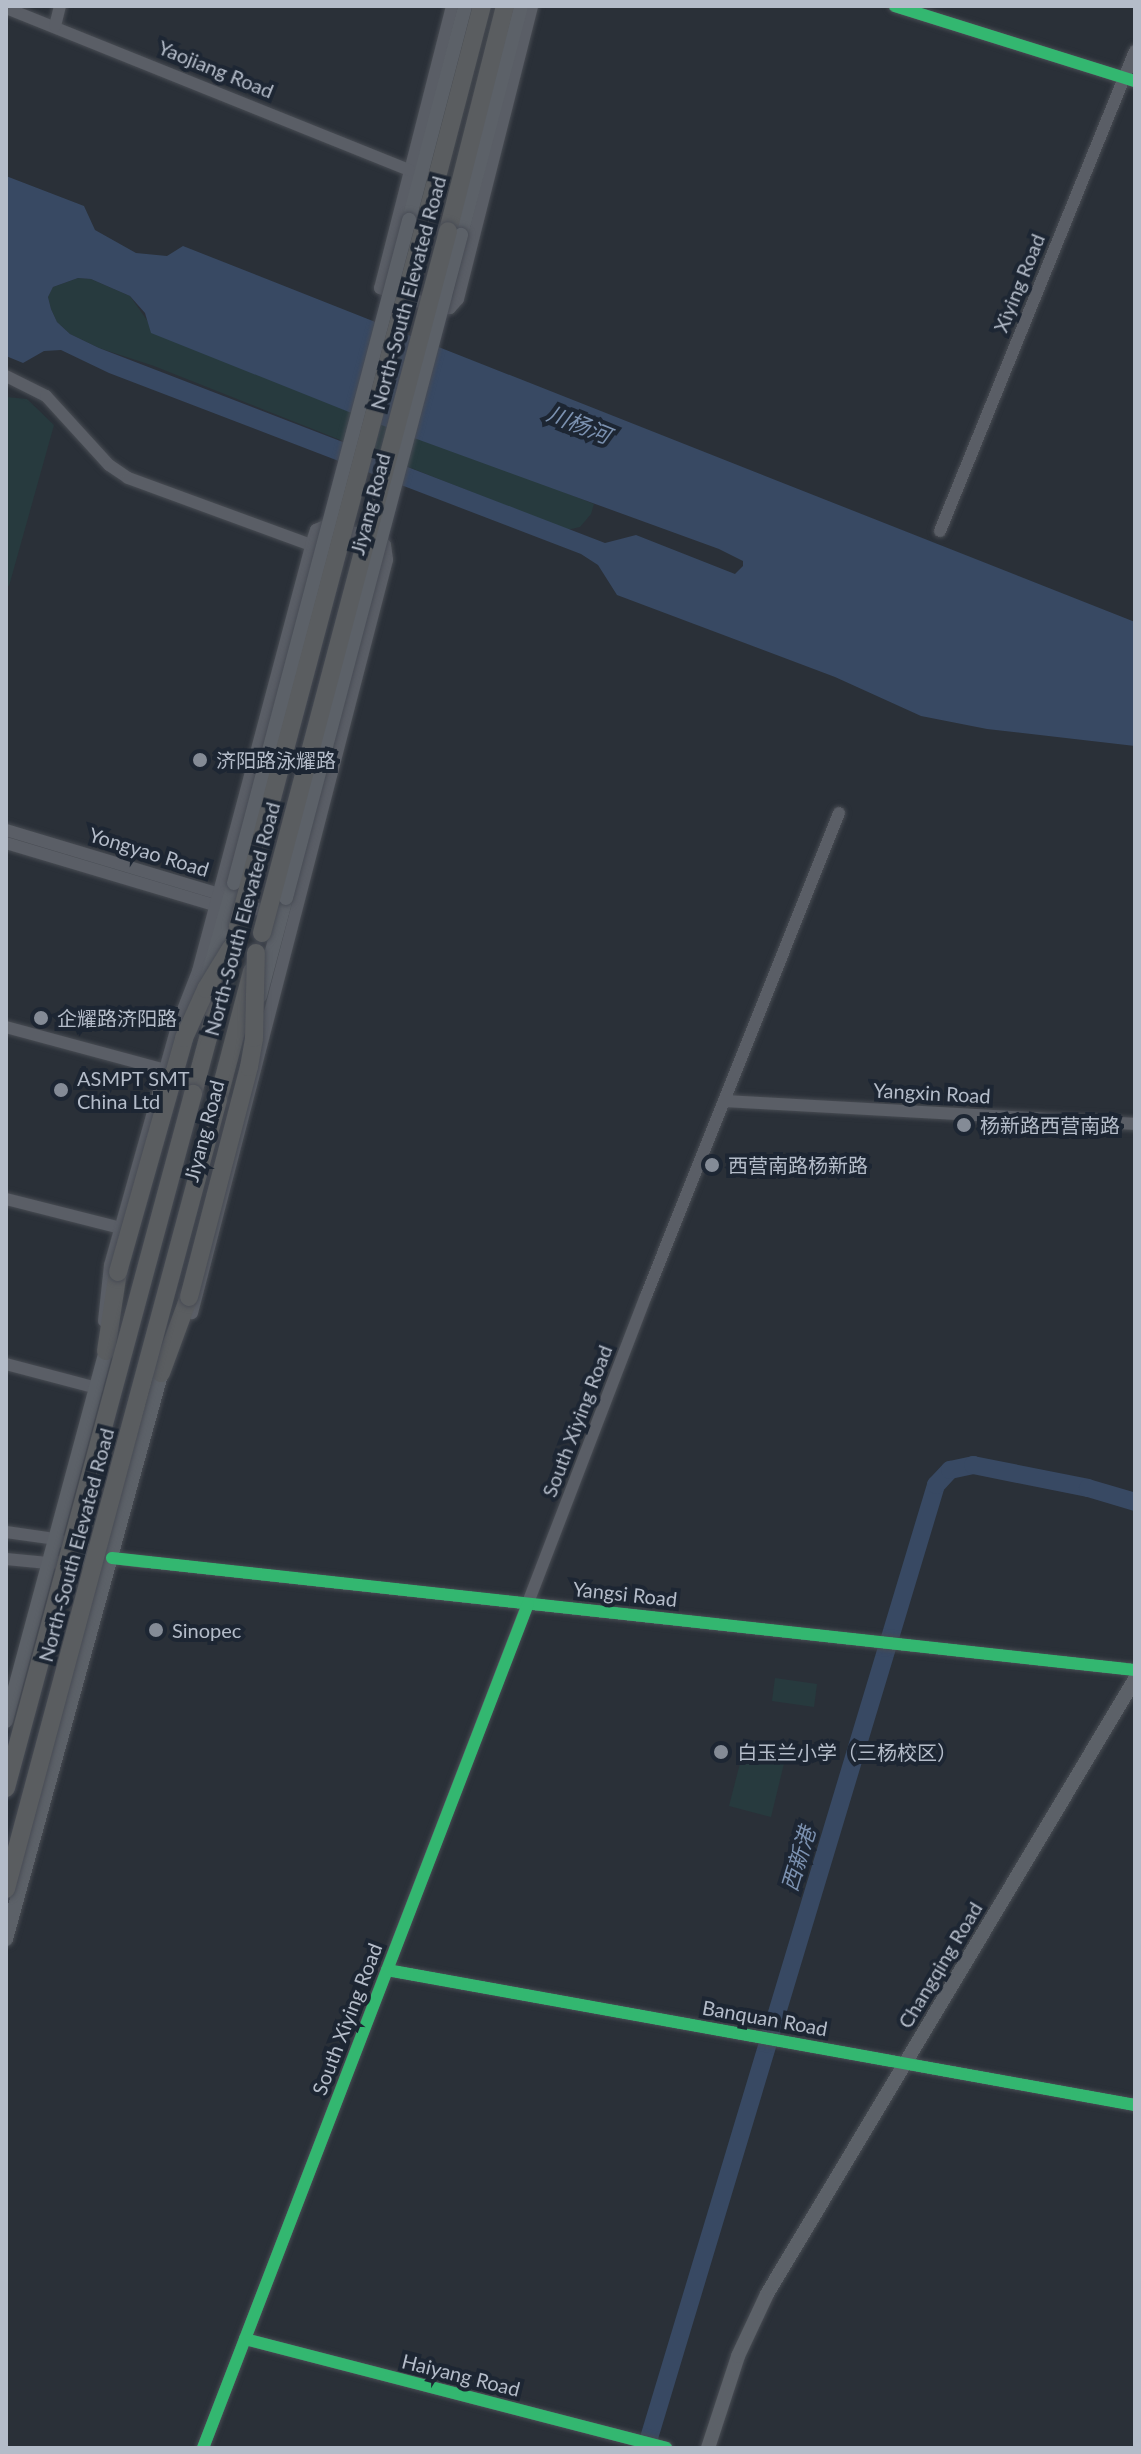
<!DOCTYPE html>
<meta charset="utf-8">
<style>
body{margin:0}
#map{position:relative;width:1141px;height:2454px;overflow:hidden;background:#2a3038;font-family:Lato,"Noto Sans SC",sans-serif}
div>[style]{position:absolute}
.green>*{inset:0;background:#273a3e}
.water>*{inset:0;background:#384963}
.river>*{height:18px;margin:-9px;padding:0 9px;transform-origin:9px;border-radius:9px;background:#384963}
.roads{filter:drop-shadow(0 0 2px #484c53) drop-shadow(0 0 2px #484c53)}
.minor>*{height:12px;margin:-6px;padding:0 6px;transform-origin:6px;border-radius:6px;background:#5a5e66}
.major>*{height:14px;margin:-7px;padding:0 7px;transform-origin:7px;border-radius:7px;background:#5c6168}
.highway>*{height:18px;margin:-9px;padding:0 9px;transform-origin:9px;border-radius:9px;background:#5a5d60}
.bridges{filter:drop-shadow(0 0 2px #484c55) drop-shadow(0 0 2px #484c55)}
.major-bridge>*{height:14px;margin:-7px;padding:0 7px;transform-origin:7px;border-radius:7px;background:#5c6168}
.highway-bridge>*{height:18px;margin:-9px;padding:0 9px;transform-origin:9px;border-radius:9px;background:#5a5d60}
.cycleway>*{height:12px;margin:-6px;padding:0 6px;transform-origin:6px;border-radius:6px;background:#33b770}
.dots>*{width:22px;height:22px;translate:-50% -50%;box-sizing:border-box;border:4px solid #1d2633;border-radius:50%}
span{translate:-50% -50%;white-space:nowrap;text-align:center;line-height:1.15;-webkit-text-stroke:8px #1d2633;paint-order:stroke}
.street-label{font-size:20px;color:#b4bcc9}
.poi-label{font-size:20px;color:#b4bcc9}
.left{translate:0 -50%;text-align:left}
.water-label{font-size:22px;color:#7c92b1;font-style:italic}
.frame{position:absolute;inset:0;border:8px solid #b4bcc9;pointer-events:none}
</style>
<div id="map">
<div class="green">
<div style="clip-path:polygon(78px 278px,91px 279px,130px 296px,151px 326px,594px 504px,591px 514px,580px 527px,567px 530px,154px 366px,99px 348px,70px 334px,57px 322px,51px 309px,48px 297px,53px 287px)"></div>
<div style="clip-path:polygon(6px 397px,27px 399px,54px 425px,9px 586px,6px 585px)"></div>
<div style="clip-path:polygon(775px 1678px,817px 1684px,814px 1707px,772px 1701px)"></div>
<div style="clip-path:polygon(746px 1740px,787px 1751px,771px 1817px,729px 1806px)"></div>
</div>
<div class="water">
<div style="clip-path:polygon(evenodd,6px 176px,84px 206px,95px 230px,136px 253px,167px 256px,183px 246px,1135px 622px,1135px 746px,987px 729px,921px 716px,835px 677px,617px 595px,598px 565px,581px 554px,109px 373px,61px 350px,44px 351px,23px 363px,6px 356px,6px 176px,78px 278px,91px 279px,130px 296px,145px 313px,151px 333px,414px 438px,719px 549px,743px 561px,743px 566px,735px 574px,636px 535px,605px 543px,99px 348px,70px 334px,57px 322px,51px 309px,48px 297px,53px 287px,78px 278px)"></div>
</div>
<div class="river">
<div style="left:646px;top:2448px;width:1006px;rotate:-73.24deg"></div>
<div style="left:936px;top:1485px;width:21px;rotate:-47deg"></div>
<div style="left:950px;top:1470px;width:24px;rotate:-12deg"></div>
<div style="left:973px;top:1465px;width:117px;rotate:11.3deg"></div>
<div style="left:1088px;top:1488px;width:49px;rotate:16.6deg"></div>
</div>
<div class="roads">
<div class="minor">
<div style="left:452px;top:6px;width:291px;rotate:104.3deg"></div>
<div style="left:380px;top:288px;width:61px;rotate:19deg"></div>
<div style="left:438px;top:308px;width:12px"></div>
<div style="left:450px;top:308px;width:12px;rotate:-48deg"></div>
<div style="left:458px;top:299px;width:302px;rotate:-75.8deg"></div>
<div style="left:895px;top:6px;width:251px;rotate:17.4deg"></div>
<div style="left:6px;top:8px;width:435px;rotate:21.9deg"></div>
<div style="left:55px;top:26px;width:21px;rotate:-76deg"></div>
<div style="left:6px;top:376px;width:45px;rotate:26.6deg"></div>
<div style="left:46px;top:396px;width:93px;rotate:47.6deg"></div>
<div style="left:109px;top:465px;width:23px;rotate:34deg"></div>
<div style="left:128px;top:478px;width:195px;rotate:20.1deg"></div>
<div style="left:940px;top:531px;width:518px;rotate:-67.89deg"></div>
<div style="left:6px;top:830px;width:234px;rotate:16.7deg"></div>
<div style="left:230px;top:897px;width:48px;rotate:23.4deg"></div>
<div style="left:6px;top:843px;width:224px;rotate:16.6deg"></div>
<div style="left:6px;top:1027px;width:165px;rotate:15.1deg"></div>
<div style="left:726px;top:1101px;width:410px;rotate:3.2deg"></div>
<div style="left:6px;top:1199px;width:119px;rotate:14.2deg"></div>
<div style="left:104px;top:1321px;width:56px;rotate:-83.9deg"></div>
<div style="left:110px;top:1265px;width:255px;rotate:-74.3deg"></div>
<div style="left:179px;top:1020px;width:53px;rotate:-68.8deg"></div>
<div style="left:198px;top:971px;width:441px;rotate:-75.1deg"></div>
<div style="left:311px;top:545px;width:16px;rotate:-72deg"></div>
<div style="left:316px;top:530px;width:12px;rotate:-24deg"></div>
<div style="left:327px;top:525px;width:54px;rotate:16.1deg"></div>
<div style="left:379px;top:540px;width:8px;rotate:40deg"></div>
<div style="left:385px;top:545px;width:15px;rotate:82deg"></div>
<div style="left:387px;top:560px;width:778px;rotate:104.52deg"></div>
<div style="left:6px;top:1364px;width:94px;rotate:14.8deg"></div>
<div style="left:6px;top:1532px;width:49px;rotate:8.1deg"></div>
<div style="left:55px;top:1539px;width:60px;rotate:18.4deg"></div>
<div style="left:112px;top:1558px;width:35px;rotate:7deg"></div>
<div style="left:147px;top:1562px;width:994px;rotate:6.24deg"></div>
<div style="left:6px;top:1559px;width:42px;rotate:5.4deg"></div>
<div style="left:48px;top:1563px;width:53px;rotate:-4.3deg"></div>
<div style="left:387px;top:1970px;width:760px;rotate:10.23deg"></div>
<div style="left:245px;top:2339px;width:435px;rotate:14.5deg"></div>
<div style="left:203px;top:2448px;width:1234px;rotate:-68.97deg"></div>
<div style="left:646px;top:1296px;width:520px;rotate:-68.22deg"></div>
</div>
<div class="major">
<div style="left:409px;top:220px;width:221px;rotate:-75.3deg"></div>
<div style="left:461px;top:235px;width:237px;rotate:-75.3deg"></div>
<div style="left:207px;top:979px;width:100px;rotate:-74.3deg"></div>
<div style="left:260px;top:996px;width:101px;rotate:-75.1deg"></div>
<div style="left:6px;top:1721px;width:392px;rotate:-74.9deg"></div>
<div style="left:6px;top:1939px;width:596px;rotate:-74.64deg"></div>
<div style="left:708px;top:2448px;width:97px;rotate:-71.9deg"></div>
<div style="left:738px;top:2356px;width:68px;rotate:-64.9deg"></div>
<div style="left:767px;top:2294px;width:717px;rotate:-59.1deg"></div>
</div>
<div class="highway">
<div style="left:425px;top:223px;width:224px;rotate:-75.3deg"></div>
<div style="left:448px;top:231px;width:232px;rotate:-75.8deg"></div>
<div style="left:193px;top:1094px;width:174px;rotate:-75deg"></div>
<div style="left:218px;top:1100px;width:133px;rotate:-75.2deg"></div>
<div style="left:106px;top:1351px;width:80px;rotate:-81.4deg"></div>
<div style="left:161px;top:1373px;width:81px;rotate:-69.8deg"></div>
</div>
</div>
<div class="bridges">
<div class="major-bridge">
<div style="left:234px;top:883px;width:686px;rotate:-75.21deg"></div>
<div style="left:286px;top:898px;width:686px;rotate:-75.21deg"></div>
</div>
<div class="highway-bridge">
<div style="left:238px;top:926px;width:727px;rotate:-75.1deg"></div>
<div style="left:262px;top:933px;width:726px;rotate:-75.16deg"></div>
<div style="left:118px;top:1272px;width:243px;rotate:-74.2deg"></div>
<div style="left:184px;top:1038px;width:54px;rotate:-65.8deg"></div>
<div style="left:206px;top:989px;width:48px;rotate:-58.6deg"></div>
<div style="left:189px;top:1297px;width:238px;rotate:-75.4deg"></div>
<div style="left:249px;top:1067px;width:29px;rotate:-80deg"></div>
<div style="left:254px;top:1038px;width:85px;rotate:-88.7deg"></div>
<div style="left:6px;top:1788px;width:719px;rotate:-74.92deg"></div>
<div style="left:6px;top:1889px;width:817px;rotate:-74.96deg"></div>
</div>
</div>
<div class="cycleway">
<div style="left:895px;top:6px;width:251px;rotate:17.4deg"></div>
<div style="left:112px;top:1558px;width:1029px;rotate:6.25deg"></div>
<div style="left:387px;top:1970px;width:760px;rotate:10.23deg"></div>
<div style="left:245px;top:2339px;width:435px;rotate:14.5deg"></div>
<div style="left:203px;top:2448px;width:904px;rotate:-68.94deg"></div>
</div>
<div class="dots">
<div style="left:200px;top:760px;background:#848b96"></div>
<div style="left:41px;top:1018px;background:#848b96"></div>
<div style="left:61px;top:1090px;background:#848b96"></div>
<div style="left:964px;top:1125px;background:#848b96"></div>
<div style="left:712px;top:1165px;background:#848b96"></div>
<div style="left:156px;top:1630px;background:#848b96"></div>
<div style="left:721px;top:1752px;background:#848b96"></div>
</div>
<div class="street-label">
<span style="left:216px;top:69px;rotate:22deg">Yaojiang Road</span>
<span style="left:1019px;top:283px;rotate:-68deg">Xiying Road</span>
<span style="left:408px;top:293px;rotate:-75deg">North-South Elevated Road</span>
<span style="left:370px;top:504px;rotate:-75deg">Jiyang Road</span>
<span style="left:149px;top:852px;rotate:17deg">Yongyao Road</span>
<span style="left:242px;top:919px;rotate:-75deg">North-South Elevated Road</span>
<span style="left:932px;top:1093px;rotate:3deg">Yangxin Road</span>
<span style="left:204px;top:1131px;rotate:-75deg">Jiyang Road</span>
<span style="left:577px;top:1421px;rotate:-69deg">South Xiying Road</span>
<span style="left:76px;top:1545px;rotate:-75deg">North-South Elevated Road</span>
<span style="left:625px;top:1594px;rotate:6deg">Yangsi Road</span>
<span style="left:940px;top:1965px;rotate:-59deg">Changqing Road</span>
<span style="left:765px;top:2018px;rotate:10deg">Banquan Road</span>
<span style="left:347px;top:2019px;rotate:-69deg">South Xiying Road</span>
<span style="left:461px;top:2375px;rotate:14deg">Haiyang Road</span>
</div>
<div class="poi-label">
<span class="left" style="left:216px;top:760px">济阳路泳耀路</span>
<span class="left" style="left:57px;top:1018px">企耀路济阳路</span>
<span class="left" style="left:77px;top:1090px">ASMPT SMT<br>China Ltd</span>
<span class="left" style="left:980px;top:1125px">杨新路西营南路</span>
<span class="left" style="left:728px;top:1165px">西营南路杨新路</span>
<span class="left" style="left:172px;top:1630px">Sinopec</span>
<span class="left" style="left:737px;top:1752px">白玉兰小学（三杨校区）</span>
</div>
<div class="water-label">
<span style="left:579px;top:424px;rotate:22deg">川杨河</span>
<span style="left:798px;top:1859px;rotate:-73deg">西新港</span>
</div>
<div class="frame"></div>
</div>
